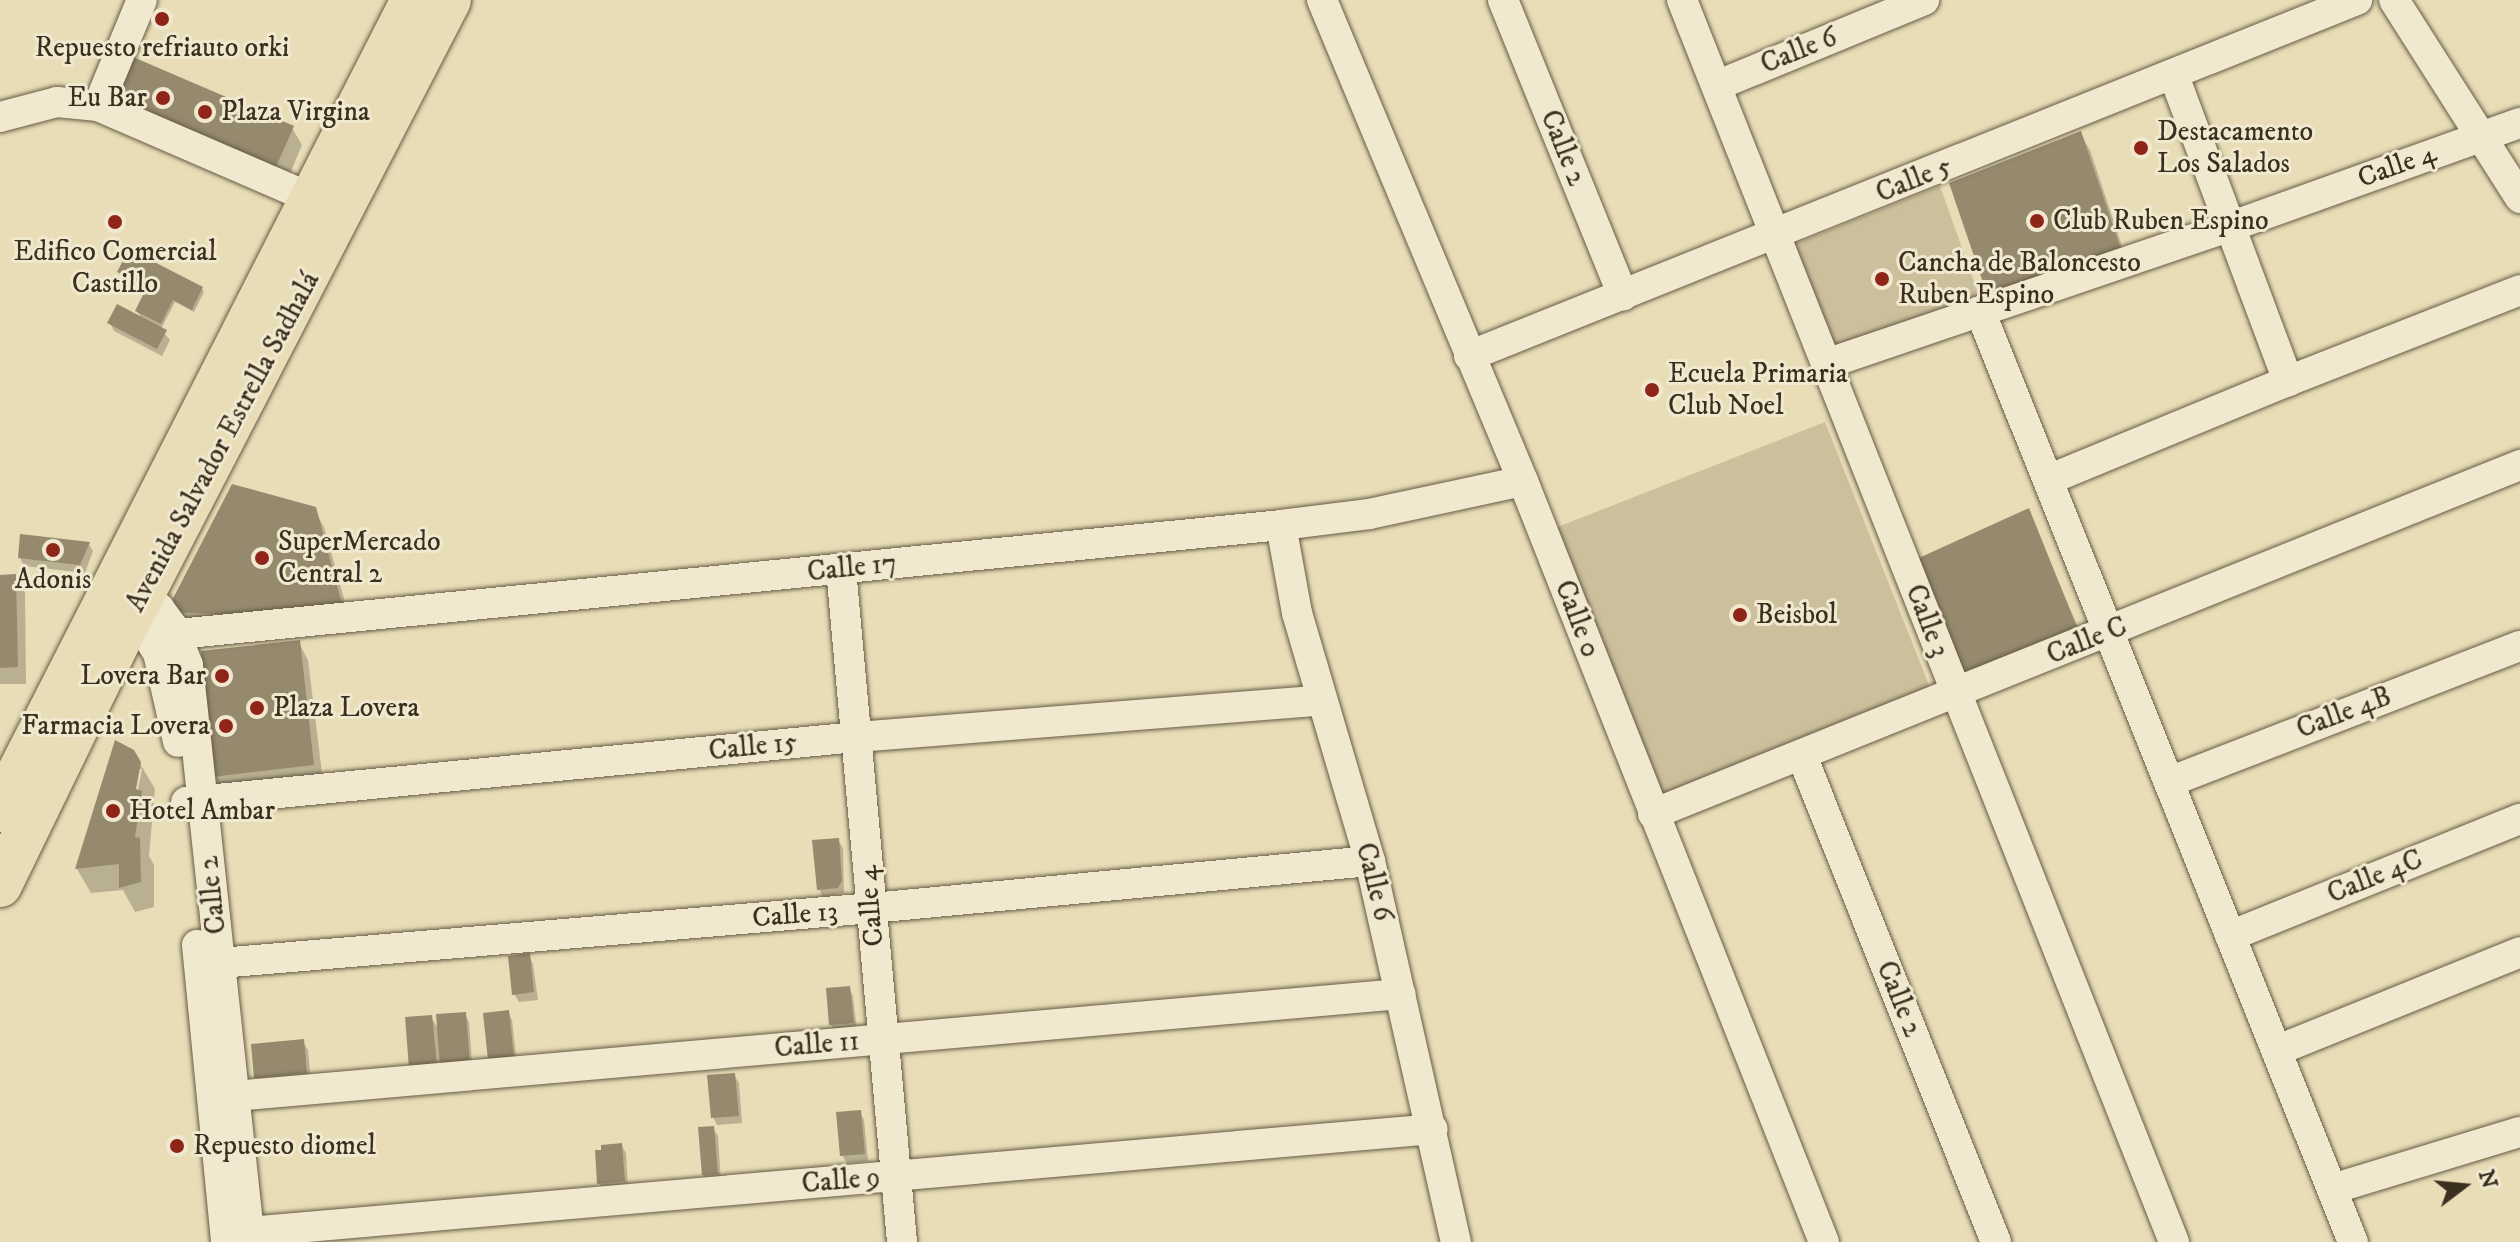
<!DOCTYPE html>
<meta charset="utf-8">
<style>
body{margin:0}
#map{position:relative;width:2520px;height:1242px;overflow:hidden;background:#e8ddb6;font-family:"IM FELL DW Pica",serif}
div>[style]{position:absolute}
.green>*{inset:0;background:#cbbf9c}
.shadow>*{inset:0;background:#0003}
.building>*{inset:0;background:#95896e}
.roads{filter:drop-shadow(0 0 2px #665a45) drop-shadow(0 0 2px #665a45)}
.minor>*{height:30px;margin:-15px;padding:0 15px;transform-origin:15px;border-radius:15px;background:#f0e9d0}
.highway>*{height:44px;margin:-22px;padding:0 22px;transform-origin:22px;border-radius:22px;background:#e8ddb6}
.dots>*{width:22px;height:22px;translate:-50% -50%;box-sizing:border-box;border:4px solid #f0e9d0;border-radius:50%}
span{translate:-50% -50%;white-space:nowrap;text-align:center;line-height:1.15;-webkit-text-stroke:6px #f0e9d0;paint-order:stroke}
.poi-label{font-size:28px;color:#3b2f1f}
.right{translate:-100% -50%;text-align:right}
.left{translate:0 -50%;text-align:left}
.street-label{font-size:28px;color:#3b2f1f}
.north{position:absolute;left:2424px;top:1146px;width:80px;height:80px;-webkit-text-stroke:6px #f0e9d0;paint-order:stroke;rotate:74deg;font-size:22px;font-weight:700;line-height:32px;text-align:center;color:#3b2f1f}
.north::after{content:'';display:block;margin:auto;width:28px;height:36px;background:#3b2f1f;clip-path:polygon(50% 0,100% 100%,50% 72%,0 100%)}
</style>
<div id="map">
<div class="green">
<div style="clip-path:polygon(1940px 186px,1983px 307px,1825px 363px,1780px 250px)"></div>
<div style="clip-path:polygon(1825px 422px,1934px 698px,1657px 808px,1545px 532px)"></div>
</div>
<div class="shadow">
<div style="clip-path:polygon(134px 60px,292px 128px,302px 145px,286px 183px)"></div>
<div style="clip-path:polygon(2080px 133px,2090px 150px,2132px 276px,2001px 319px)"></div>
<div style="clip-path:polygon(119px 272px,202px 289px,204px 292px,194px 312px,175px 302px,161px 329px,170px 340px,162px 356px,114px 331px,110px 323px,142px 319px,137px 311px,148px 289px)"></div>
<div style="clip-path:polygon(314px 509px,324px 527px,351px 624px,178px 629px,169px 612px)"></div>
<div style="clip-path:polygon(2028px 510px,2089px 653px,1970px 702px)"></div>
<div style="clip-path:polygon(88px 543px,93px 551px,85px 573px,24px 566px,20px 558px)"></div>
<div style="clip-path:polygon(15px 576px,25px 593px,26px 684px,0 684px,0 577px)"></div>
<div style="clip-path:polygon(299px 643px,308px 660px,323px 781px,223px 793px,214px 776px)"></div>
<div style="clip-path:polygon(evenodd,133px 752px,155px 789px,149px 856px,154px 865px,154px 907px,135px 912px,123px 890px,91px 893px,77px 869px,133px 752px,138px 769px,142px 769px,136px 799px,132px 798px,138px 769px)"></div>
<div style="clip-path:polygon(838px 840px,843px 848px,844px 893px,823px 897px,819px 889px)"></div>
<div style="clip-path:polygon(529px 956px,533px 964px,538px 1000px,519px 1002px,514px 994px)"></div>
<div style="clip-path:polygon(849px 988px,853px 996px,857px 1030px,836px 1033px,831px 1025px)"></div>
<div style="clip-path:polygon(508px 1012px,512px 1020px,517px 1065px,490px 1059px)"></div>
<div style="clip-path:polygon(465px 1014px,469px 1022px,472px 1062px,443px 1067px,439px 1061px,440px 1073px,416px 1075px,431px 1017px,439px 1030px)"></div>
<div style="clip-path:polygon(303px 1042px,308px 1050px,311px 1081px,261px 1085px,256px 1077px)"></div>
<div style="clip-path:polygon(734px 1075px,739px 1083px,742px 1123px,717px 1125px,713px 1117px)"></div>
<div style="clip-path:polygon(860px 1112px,864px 1120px,868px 1161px,847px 1163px,842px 1155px)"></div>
<div style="clip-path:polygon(713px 1128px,718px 1136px,721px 1182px,708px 1183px,703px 1175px)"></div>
<div style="clip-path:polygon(621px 1145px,626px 1153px,628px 1189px,604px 1191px,599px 1183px)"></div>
</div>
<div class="building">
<div style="clip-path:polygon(133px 57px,294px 126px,276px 167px,116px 99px)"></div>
<div style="clip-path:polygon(2081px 131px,2124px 258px,1990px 303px,1949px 183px)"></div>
<div style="clip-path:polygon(129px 249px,203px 287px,192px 310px,173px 300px,161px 324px,135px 311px,147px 287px,117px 272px)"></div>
<div style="clip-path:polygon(117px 304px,167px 330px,157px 349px,107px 323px)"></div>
<div style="clip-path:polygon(232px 484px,316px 507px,343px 608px,223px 614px,166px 612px)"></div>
<div style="clip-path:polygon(2029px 508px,2080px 635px,1959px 686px,1910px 562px)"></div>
<div style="clip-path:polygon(20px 534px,90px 542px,80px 565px,18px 558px)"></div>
<div style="clip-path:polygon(16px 574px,18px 667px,0 668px,0 575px)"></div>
<div style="clip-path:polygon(300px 640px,314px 765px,212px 777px,201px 651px)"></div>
<div style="clip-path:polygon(115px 740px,134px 750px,141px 762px,136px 789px,142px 791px,135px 837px,140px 838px,141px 882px,119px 888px,119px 864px,75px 869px)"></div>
<div style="clip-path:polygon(839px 838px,842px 881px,838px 888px,817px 890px,812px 840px)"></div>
<div style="clip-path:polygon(530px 953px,534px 992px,512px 995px,508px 956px)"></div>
<div style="clip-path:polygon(850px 986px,854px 1023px,829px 1025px,826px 988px)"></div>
<div style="clip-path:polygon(509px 1010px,514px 1058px,488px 1060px,483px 1013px)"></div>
<div style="clip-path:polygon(466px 1012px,470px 1064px,440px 1066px,436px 1014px)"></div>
<div style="clip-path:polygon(432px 1015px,437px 1065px,409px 1068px,405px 1017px)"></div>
<div style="clip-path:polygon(304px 1039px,307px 1073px,254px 1078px,251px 1044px)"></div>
<div style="clip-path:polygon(735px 1073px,739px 1116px,711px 1118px,707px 1075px)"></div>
<div style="clip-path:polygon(861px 1110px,865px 1154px,840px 1156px,836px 1112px)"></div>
<div style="clip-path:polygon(714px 1126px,718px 1174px,702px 1175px,698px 1127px)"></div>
<div style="clip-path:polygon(622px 1143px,625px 1181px,597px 1184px,595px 1150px,601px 1150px,601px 1145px)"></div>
</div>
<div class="roads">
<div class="minor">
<div style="left:1322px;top:0;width:521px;rotate:67.32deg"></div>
<div style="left:1523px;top:481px;width:818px;rotate:68.42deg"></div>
<div style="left:1503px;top:0;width:319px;rotate:67.9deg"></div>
<div style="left:1682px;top:0;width:1336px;rotate:68.39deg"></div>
<div style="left:2394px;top:0;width:235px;rotate:57.5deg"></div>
<div style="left:2174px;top:76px;width:326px;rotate:69.5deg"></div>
<div style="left:1718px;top:85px;width:223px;rotate:-22.4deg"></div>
<div style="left:98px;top:106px;width:115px;rotate:-67.5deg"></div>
<div style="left:0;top:117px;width:59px;rotate:-14.7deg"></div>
<div style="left:57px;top:102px;width:41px;rotate:5.6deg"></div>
<div style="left:98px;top:106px;width:249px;rotate:23.4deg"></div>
<div style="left:1980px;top:311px;width:1003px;rotate:68.17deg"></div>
<div style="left:1469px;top:356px;width:957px;rotate:-21.85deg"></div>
<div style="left:1829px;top:363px;width:422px;rotate:-18.8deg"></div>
<div style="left:2229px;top:227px;width:309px;rotate:-19.7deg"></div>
<div style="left:2048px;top:480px;width:260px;rotate:-22.4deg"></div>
<div style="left:2288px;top:381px;width:249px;rotate:-21.4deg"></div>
<div style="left:1281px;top:525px;width:89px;rotate:79.7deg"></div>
<div style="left:1297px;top:613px;width:259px;rotate:73.6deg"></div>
<div style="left:1370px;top:861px;width:391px;rotate:77.3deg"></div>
<div style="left:841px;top:569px;width:676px;rotate:84.82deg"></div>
<div style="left:127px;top:583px;width:41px;rotate:38deg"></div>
<div style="left:159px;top:608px;width:24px;rotate:54deg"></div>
<div style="left:173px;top:627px;width:41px;rotate:68.5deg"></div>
<div style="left:188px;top:665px;width:580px;rotate:83.87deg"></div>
<div style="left:120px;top:607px;width:28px;rotate:42deg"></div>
<div style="left:141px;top:626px;width:32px;rotate:58deg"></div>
<div style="left:158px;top:653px;width:91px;rotate:77.3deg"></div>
<div style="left:178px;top:634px;width:1108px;rotate:-5.64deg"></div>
<div style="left:1281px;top:525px;width:89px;rotate:-7.1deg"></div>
<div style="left:1369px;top:514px;width:157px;rotate:-12.1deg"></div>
<div style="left:1802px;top:756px;width:523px;rotate:68.24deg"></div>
<div style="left:2169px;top:782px;width:376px;rotate:-21.2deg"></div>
<div style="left:186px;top:802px;width:673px;rotate:-5.54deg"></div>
<div style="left:856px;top:737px;width:467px;rotate:-4.5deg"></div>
<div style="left:1653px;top:814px;width:935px;rotate:-21.93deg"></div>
<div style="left:2230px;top:936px;width:313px;rotate:-22deg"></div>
<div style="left:197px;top:945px;width:298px;rotate:84.4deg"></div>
<div style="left:220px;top:963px;width:654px;rotate:-4.82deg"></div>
<div style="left:872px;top:908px;width:500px;rotate:-5.39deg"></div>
<div style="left:2278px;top:1050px;width:261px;rotate:-22deg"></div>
<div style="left:234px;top:1096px;width:1171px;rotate:-5deg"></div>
<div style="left:2332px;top:1189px;width:196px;rotate:-16.9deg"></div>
<div style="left:249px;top:1232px;width:1188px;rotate:-4.97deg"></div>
</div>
<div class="highway">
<div style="left:0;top:810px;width:909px;rotate:-62.98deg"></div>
<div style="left:0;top:885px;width:279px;rotate:-64.1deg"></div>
<div style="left:122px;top:634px;width:713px;rotate:-62.72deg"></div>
</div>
</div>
<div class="dots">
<div style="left:162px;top:19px;background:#8f2418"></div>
<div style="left:163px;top:98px;background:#8f2418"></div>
<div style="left:205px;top:112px;background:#8f2418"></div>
<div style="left:2141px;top:148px;background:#8f2418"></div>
<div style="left:2037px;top:221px;background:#8f2418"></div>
<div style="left:115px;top:222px;background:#8f2418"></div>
<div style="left:1882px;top:279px;background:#8f2418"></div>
<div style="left:1652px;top:390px;background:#8f2418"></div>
<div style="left:53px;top:550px;background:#8f2418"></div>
<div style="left:262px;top:558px;background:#8f2418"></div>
<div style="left:1740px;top:615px;background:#8f2418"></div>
<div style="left:222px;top:676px;background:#8f2418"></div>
<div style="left:257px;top:708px;background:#8f2418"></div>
<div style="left:226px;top:726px;background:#8f2418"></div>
<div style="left:113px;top:811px;background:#8f2418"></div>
<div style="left:177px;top:1146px;background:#8f2418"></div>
</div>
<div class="poi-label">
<span style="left:162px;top:48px">Repuesto refriauto orki</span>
<span class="right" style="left:147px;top:98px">Eu Bar</span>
<span class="left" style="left:221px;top:112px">Plaza Virgina</span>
<span class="left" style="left:2157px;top:148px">Destacamento<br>Los Salados</span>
<span class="left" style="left:2053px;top:221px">Club Ruben Espino</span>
<span style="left:115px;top:268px">Edifico Comercial<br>Castillo</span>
<span class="left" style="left:1898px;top:279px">Cancha de Baloncesto<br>Ruben Espino</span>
<span class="left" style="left:1668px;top:390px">Ecuela Primaria<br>Club Noel</span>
<span class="left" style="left:278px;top:558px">SuperMercado<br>Central 2</span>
<span style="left:53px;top:580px">Adonis</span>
<span class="left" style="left:1756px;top:615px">Beisbol</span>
<span class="right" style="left:206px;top:676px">Lovera Bar</span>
<span class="left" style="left:273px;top:708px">Plaza Lovera</span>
<span class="right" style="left:210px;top:726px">Farmacia Lovera</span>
<span class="left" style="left:129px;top:811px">Hotel Ambar</span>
<span class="left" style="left:193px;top:1146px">Repuesto diomel</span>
</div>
<div class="street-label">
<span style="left:1799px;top:51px;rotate:-22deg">Calle 6</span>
<span style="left:1563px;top:148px;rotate:68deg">Calle 2</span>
<span style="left:2397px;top:166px;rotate:-20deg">Calle 4</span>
<span style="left:1914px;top:180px;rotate:-22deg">Calle 5</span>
<span style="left:223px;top:442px;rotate:-62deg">Avenida Salvador Estrella Sadhalá</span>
<span style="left:852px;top:568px;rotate:-6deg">Calle 17</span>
<span style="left:1577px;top:619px;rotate:69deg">Calle 0</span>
<span style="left:1927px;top:621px;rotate:69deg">Calle 3</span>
<span style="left:2087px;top:641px;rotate:-22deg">Calle C</span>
<span style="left:2344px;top:713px;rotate:-21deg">Calle 4B</span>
<span style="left:753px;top:747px;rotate:-6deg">Calle 15</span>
<span style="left:2375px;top:877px;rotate:-22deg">Calle 4C</span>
<span style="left:1374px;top:882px;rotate:76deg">Calle 6</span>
<span style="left:213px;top:895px;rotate:-96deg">Calle 2</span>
<span style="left:871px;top:906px;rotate:-95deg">Calle 4</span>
<span style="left:795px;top:915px;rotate:-5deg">Calle 13</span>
<span style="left:1899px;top:999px;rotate:68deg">Calle 2</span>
<span style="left:817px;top:1045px;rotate:-5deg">Calle 11</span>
<span style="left:841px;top:1181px;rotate:-5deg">Calle 9</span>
</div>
<div class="north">N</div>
</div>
